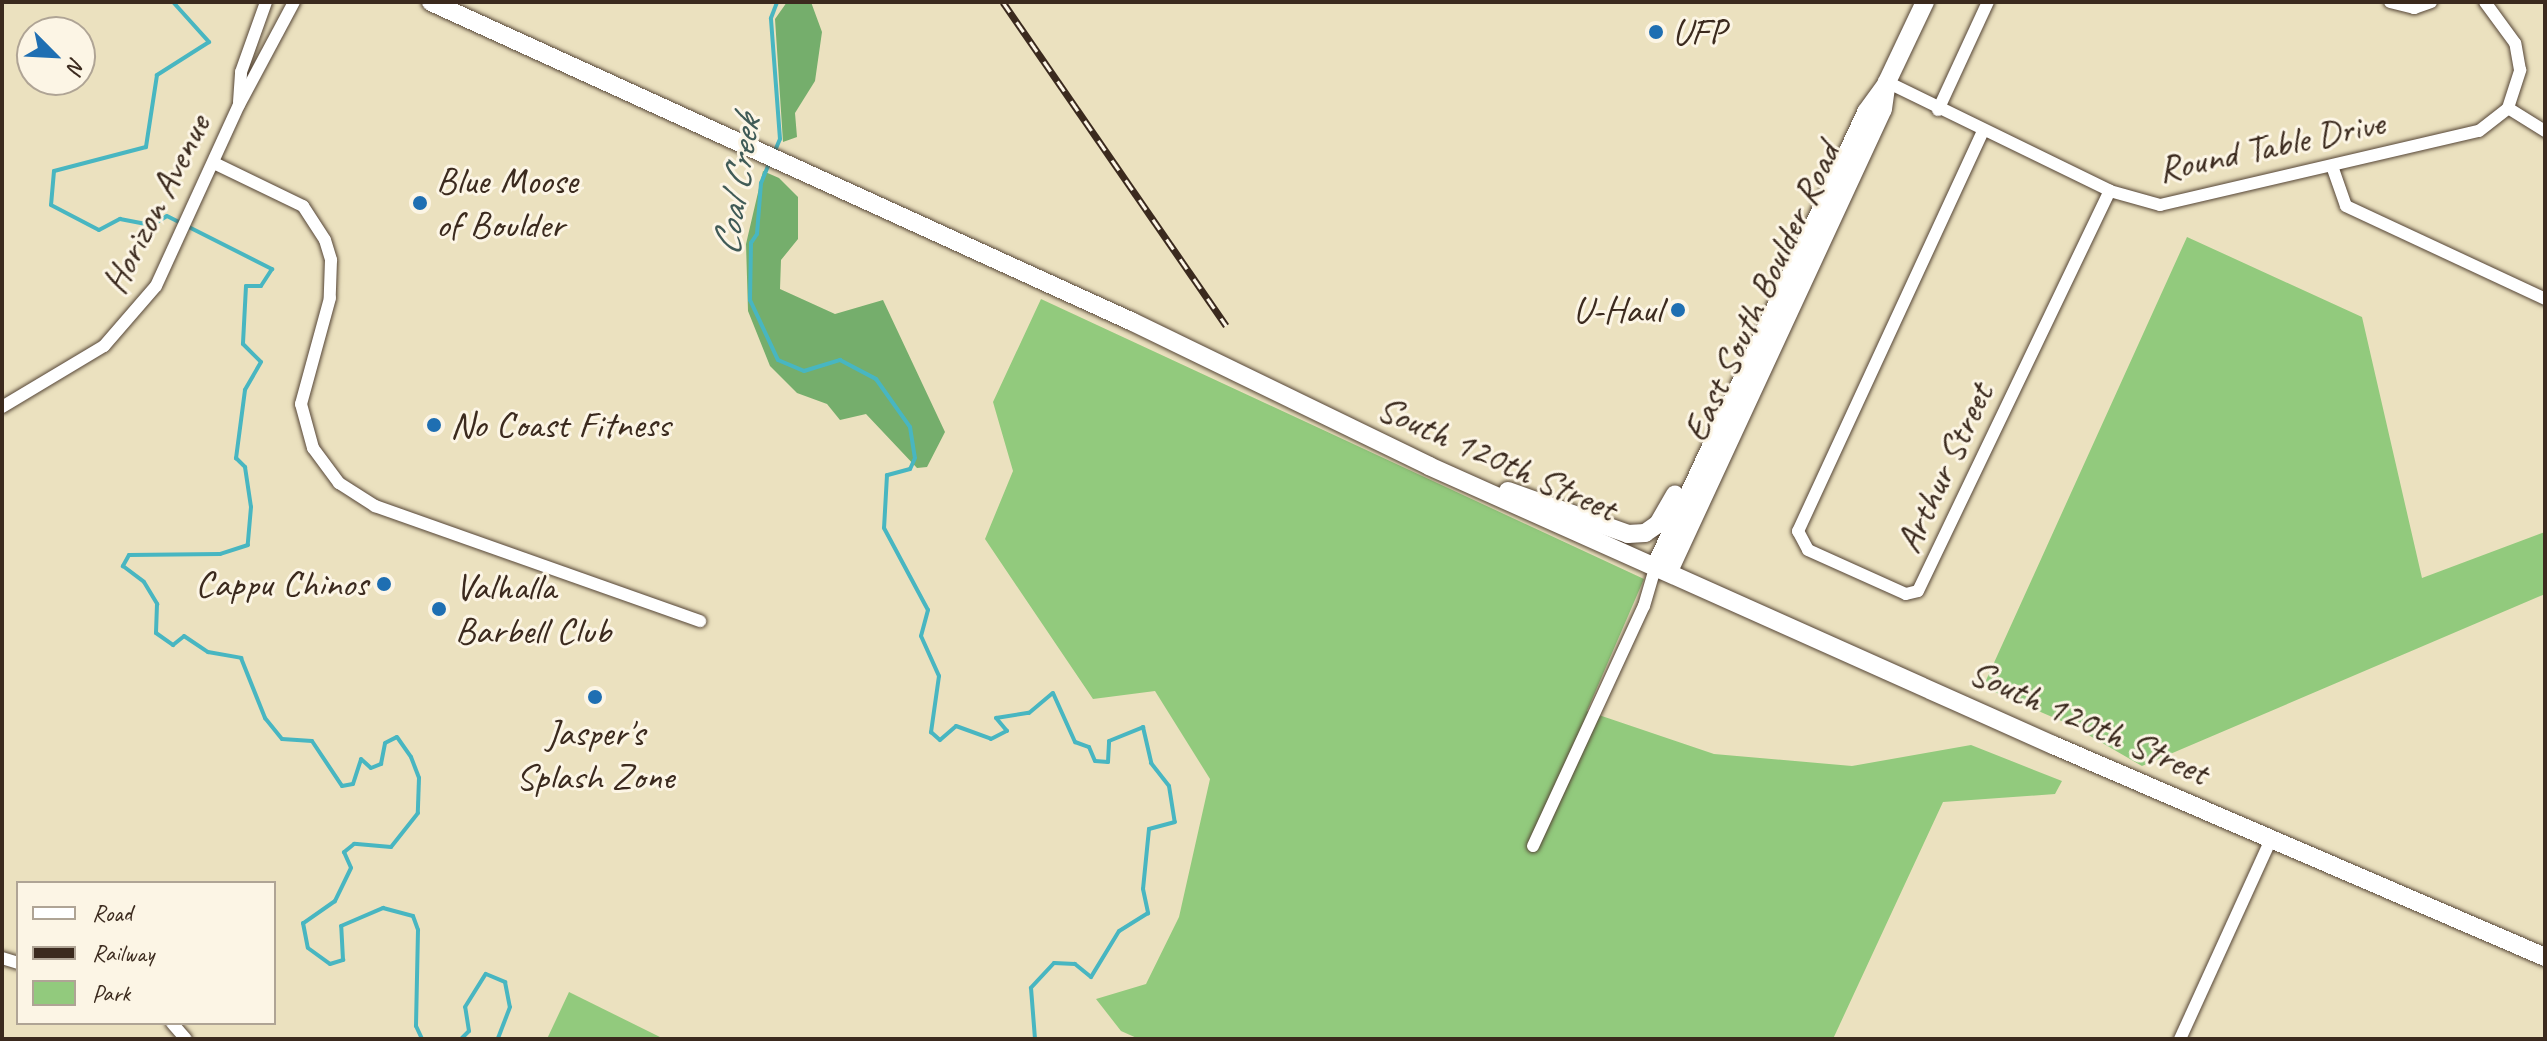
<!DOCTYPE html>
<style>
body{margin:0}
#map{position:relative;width:2547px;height:1041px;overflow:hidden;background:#ebe1bf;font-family:Caveat,sans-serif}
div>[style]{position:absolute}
.green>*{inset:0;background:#92ca7d}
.forest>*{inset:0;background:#75ae6c}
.stream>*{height:4px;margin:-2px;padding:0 2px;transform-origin:2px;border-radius:2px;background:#48b6c1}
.roads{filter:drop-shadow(0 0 2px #554536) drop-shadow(0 0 2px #554536)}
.street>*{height:12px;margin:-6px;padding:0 6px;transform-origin:6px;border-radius:6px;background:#fff}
.secondary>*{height:18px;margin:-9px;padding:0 9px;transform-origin:9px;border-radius:9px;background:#fff}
.rail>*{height:7px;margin-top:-3.5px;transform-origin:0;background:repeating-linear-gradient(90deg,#fcf5e5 0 12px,#3b2a1e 0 24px);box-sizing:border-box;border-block:2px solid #3b2a1e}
.dots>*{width:22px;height:22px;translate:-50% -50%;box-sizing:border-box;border:4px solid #fcf5e5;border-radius:50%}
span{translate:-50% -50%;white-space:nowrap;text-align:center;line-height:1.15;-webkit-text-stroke:6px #fcf5e5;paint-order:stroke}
.poi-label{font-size:38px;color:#3b2a1e}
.left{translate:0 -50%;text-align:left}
.right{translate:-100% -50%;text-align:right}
.street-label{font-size:38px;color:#3b2a1e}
.water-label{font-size:40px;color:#405b57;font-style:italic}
.frame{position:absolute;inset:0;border:4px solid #3b2a1e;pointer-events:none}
.legend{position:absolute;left:16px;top:881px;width:260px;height:144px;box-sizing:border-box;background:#fcf5e5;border:2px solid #afa495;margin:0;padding:10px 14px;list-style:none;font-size:24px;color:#3b2a1e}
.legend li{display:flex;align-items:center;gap:16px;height:40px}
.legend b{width:40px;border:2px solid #afa495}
.north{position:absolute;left:16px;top:16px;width:80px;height:80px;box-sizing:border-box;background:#fcf5e5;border:2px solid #afa495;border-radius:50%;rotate:114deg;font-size:22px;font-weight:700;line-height:32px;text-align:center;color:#3b2a1e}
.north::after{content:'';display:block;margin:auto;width:28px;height:36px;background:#1f6fb2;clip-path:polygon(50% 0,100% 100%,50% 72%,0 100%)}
</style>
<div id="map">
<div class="green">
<div style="clip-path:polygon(2187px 237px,2362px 317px,2422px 578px,2545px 532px,2545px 594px,2142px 766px,2073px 726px,1983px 687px)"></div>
<div style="clip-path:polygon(1041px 299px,1644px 579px,1587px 711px,1714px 754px,1852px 766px,1971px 745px,2062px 781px,2055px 794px,1943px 802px,1833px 1039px,1139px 1039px,1121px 1031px,1096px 999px,1146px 984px,1179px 917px,1210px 779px,1155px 691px,1093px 699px,985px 539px,1013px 471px,993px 402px)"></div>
<div style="clip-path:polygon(569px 992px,664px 1039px,547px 1039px)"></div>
</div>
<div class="forest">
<div style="clip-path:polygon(787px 2px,811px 2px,822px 32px,815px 81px,795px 113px,797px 137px,783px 142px,775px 19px)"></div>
<div style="clip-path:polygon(763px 171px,779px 178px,798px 197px,798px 239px,781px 260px,780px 289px,835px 314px,883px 300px,945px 432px,927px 467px,917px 468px,866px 414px,840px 420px,827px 404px,797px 393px,770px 366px,748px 311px,746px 244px)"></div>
</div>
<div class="stream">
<div style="left:173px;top:2px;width:54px;rotate:48deg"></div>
<div style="left:209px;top:42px;width:62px;rotate:147.6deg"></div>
<div style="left:157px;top:75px;width:73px;rotate:98.7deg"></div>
<div style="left:146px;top:147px;width:95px;rotate:165.4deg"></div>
<div style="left:54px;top:171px;width:34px;rotate:95deg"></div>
<div style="left:51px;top:205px;width:54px;rotate:27.5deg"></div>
<div style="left:99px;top:230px;width:24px;rotate:-28deg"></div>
<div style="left:120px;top:219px;width:33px;rotate:11deg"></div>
<div style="left:152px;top:225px;width:17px;rotate:-31deg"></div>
<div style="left:167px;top:216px;width:118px;rotate:26.8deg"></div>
<div style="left:272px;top:269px;width:20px;rotate:123deg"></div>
<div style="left:261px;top:286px;width:15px;rotate:180deg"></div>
<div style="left:246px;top:286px;width:58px;rotate:93deg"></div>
<div style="left:243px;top:344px;width:25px;rotate:45deg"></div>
<div style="left:261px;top:362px;width:32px;rotate:120deg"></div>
<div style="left:245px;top:390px;width:69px;rotate:97.5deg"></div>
<div style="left:236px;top:458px;width:13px;rotate:45deg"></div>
<div style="left:245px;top:467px;width:40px;rotate:81.5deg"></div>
<div style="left:251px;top:507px;width:38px;rotate:95deg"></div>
<div style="left:248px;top:545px;width:29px;rotate:162deg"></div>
<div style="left:220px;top:554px;width:91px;rotate:179.4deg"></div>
<div style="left:129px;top:555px;width:13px;rotate:119deg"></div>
<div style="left:123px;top:566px;width:26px;rotate:37deg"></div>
<div style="left:144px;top:582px;width:26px;rotate:59deg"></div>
<div style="left:157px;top:604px;width:29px;rotate:92deg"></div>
<div style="left:156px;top:633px;width:21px;rotate:35deg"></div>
<div style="left:173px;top:645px;width:14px;rotate:-39deg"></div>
<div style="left:184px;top:636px;width:29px;rotate:34deg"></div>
<div style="left:208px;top:652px;width:34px;rotate:10deg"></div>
<div style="left:241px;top:658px;width:65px;rotate:68.2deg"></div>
<div style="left:265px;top:718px;width:27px;rotate:51deg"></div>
<div style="left:282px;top:739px;width:30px;rotate:4deg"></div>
<div style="left:312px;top:741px;width:54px;rotate:56.3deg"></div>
<div style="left:342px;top:786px;width:11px;rotate:-10deg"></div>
<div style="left:353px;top:784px;width:26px;rotate:-72deg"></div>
<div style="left:361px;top:759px;width:13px;rotate:42deg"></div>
<div style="left:371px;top:768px;width:11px;rotate:-22deg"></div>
<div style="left:381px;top:764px;width:21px;rotate:-79deg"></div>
<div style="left:385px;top:743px;width:13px;rotate:-27deg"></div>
<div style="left:397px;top:737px;width:24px;rotate:55deg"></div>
<div style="left:411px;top:757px;width:22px;rotate:69deg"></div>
<div style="left:419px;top:778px;width:35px;rotate:92deg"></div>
<div style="left:418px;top:813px;width:43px;rotate:128.5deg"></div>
<div style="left:391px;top:847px;width:37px;rotate:-175deg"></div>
<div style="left:354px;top:844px;width:13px;rotate:141deg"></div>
<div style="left:344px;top:852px;width:17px;rotate:66deg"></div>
<div style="left:351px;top:868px;width:37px;rotate:116deg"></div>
<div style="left:335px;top:901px;width:39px;rotate:145deg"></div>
<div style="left:303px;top:923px;width:25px;rotate:79deg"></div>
<div style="left:308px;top:948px;width:27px;rotate:36deg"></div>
<div style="left:330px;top:964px;width:14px;rotate:-17deg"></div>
<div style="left:343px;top:960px;width:34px;rotate:-93deg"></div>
<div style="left:341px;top:926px;width:46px;rotate:-23.2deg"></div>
<div style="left:383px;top:908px;width:31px;rotate:15deg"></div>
<div style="left:413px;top:916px;width:15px;rotate:70deg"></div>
<div style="left:418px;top:930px;width:96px;rotate:91.2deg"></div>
<div style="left:416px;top:1026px;width:14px;rotate:65deg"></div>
<div style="left:774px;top:153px;width:15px;rotate:-67deg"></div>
<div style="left:780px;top:139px;width:121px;rotate:-94.3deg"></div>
<div style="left:771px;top:18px;width:17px;rotate:-69deg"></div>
<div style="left:770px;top:161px;width:24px;rotate:112deg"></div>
<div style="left:761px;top:183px;width:51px;rotate:94.5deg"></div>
<div style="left:757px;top:234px;width:11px;rotate:124deg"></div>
<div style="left:751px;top:243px;width:57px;rotate:91deg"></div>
<div style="left:750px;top:300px;width:66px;rotate:65deg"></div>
<div style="left:778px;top:360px;width:28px;rotate:23deg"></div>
<div style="left:804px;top:371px;width:38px;rotate:-17deg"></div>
<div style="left:840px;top:360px;width:41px;rotate:27.8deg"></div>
<div style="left:876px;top:379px;width:59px;rotate:54.7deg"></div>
<div style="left:910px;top:427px;width:31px;rotate:81deg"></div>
<div style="left:915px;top:458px;width:12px;rotate:114deg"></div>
<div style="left:910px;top:469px;width:24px;rotate:165deg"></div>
<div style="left:887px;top:475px;width:53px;rotate:93.2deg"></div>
<div style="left:884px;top:528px;width:93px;rotate:61.8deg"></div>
<div style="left:928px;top:610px;width:27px;rotate:105deg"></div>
<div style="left:921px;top:636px;width:44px;rotate:65.8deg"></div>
<div style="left:939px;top:676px;width:57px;rotate:98.1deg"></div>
<div style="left:931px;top:732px;width:12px;rotate:42deg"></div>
<div style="left:940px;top:740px;width:21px;rotate:-41deg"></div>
<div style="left:956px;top:726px;width:37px;rotate:20deg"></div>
<div style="left:991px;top:739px;width:18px;rotate:-27deg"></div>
<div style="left:1007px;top:731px;width:17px;rotate:-130deg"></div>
<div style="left:996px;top:718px;width:33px;rotate:-9deg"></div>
<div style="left:1029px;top:713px;width:31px;rotate:-40deg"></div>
<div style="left:1053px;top:693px;width:54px;rotate:65.8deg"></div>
<div style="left:1075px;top:742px;width:15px;rotate:20deg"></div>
<div style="left:1089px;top:747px;width:15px;rotate:67deg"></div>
<div style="left:1095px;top:761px;width:13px;rotate:4deg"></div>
<div style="left:1108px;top:762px;width:21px;rotate:-87deg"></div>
<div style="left:1109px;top:741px;width:37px;rotate:-22deg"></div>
<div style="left:1143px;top:727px;width:37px;rotate:77deg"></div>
<div style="left:1151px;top:763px;width:29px;rotate:52deg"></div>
<div style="left:1169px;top:786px;width:36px;rotate:81deg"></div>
<div style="left:1175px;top:822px;width:27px;rotate:165deg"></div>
<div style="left:1149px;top:829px;width:60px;rotate:95.7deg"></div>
<div style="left:1143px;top:889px;width:25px;rotate:78deg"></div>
<div style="left:1148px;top:913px;width:34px;rotate:148deg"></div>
<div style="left:1119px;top:931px;width:54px;rotate:121.3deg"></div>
<div style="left:1091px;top:977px;width:21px;rotate:-141deg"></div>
<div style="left:1075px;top:964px;width:21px;rotate:-177deg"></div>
<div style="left:1054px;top:963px;width:34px;rotate:133deg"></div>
<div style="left:1031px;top:988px;width:51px;rotate:85.5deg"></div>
<div style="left:461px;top:1039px;width:11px;rotate:-45deg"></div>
<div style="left:469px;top:1031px;width:24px;rotate:-99deg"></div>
<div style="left:465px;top:1007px;width:39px;rotate:-58deg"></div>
<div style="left:486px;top:974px;width:21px;rotate:23deg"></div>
<div style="left:505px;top:982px;width:25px;rotate:79deg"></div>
<div style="left:510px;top:1007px;width:34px;rotate:111deg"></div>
</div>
<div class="roads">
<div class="street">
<div style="left:2390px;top:2px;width:25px;rotate:14deg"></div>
<div style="left:2414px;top:8px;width:18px;rotate:-19deg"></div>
<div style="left:1887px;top:82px;width:248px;rotate:26deg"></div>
<div style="left:2110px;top:191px;width:52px;rotate:15.6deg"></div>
<div style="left:2160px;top:205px;width:327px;rotate:-13.1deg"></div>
<div style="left:2479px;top:131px;width:37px;rotate:-38deg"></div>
<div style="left:2508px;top:108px;width:40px;rotate:-72deg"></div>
<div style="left:2520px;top:70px;width:27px;rotate:-100deg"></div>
<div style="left:2515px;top:43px;width:51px;rotate:-126.2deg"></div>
<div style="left:239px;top:102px;width:30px;rotate:-86deg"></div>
<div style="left:241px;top:72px;width:74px;rotate:-70.3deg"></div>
<div style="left:2508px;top:108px;width:44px;rotate:31.9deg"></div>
<div style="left:1938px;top:110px;width:119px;rotate:-65.2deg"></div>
<div style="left:1983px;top:131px;width:441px;rotate:114.8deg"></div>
<div style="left:1798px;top:531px;width:21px;rotate:62deg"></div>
<div style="left:1808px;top:550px;width:107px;rotate:24.2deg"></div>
<div style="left:1906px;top:594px;width:12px;rotate:-14deg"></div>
<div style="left:1918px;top:591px;width:444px;rotate:-64.4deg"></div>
<div style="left:214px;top:163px;width:99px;rotate:25.8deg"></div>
<div style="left:303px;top:206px;width:40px;rotate:57.1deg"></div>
<div style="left:325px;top:240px;width:21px;rotate:73deg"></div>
<div style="left:331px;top:260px;width:38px;rotate:92deg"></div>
<div style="left:330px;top:298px;width:110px;rotate:105.3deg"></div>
<div style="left:301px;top:404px;width:46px;rotate:74.7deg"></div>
<div style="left:313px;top:448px;width:44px;rotate:53.4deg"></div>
<div style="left:339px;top:483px;width:43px;rotate:32.6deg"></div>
<div style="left:375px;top:506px;width:345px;rotate:19.5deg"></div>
<div style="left:2332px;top:166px;width:42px;rotate:70.7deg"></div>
<div style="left:2346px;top:206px;width:220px;rotate:25deg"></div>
<div style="left:2px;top:407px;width:119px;rotate:-30.9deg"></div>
<div style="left:104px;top:346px;width:79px;rotate:-49.1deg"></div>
<div style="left:156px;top:286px;width:199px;rotate:-65.4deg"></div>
<div style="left:239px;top:105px;width:117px;rotate:-61.9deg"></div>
<div style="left:1533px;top:846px;width:264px;rotate:-65.2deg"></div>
<div style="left:1644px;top:606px;width:43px;rotate:-73.7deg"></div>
<div style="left:2px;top:958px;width:17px;rotate:17deg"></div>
<div style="left:172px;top:1023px;width:21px;rotate:49deg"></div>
<div style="left:2180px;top:1039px;width:222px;rotate:-65.5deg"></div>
</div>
<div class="secondary">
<div style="left:431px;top:2px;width:771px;rotate:24.51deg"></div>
<div style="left:1133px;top:322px;width:329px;rotate:25.9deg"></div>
<div style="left:1429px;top:466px;width:684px;rotate:24.09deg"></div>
<div style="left:2053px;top:745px;width:536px;rotate:23.31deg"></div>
<div style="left:1508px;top:491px;width:127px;rotate:19.7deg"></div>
<div style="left:1628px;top:534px;width:17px;rotate:-3deg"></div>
<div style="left:1645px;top:533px;width:16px;rotate:-35deg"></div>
<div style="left:1658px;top:524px;width:34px;rotate:-60deg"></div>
<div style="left:1656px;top:565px;width:499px;rotate:-65.1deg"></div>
<div style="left:1866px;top:112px;width:34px;rotate:-54deg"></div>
<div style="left:1669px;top:571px;width:509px;rotate:-65.15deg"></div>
<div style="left:1883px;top:109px;width:27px;rotate:-82deg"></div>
<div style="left:1887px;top:82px;width:89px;rotate:-64.6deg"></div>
</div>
</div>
<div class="rail">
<div style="left:1003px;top:2px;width:393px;rotate:55.4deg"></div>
</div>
<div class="dots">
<div style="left:1656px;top:32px;background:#1f6fb2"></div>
<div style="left:420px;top:203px;background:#1f6fb2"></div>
<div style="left:1678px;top:310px;background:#1f6fb2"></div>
<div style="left:434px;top:425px;background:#1f6fb2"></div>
<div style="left:384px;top:584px;background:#1f6fb2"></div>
<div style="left:439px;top:609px;background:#1f6fb2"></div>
<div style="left:595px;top:697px;background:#1f6fb2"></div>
</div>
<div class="poi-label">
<span class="left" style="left:1672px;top:32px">UFP</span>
<span class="left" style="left:436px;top:203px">Blue Moose<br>of Boulder</span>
<span class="right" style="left:1662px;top:310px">U-Haul</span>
<span class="left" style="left:450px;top:425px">No Coast Fitness</span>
<span class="right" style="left:368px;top:584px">Cappu Chinos</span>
<span class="left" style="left:455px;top:609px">Valhalla<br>Barbell Club</span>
<span style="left:595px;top:755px">Jasper's<br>Splash Zone</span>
</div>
<div class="street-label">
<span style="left:2271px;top:146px;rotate:-12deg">Round Table Drive</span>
<span style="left:156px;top:204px;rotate:-63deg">Horizon Avenue</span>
<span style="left:1761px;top:292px;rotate:-65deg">East South Boulder Road</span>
<span style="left:1497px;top:458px;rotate:24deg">South 120th Street</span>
<span style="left:1944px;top:468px;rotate:-65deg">Arthur Street</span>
<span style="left:2089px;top:722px;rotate:24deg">South 120th Street</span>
</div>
<div class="water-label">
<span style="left:736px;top:186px;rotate:-81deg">Coal Creek</span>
</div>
<div class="frame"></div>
<ul class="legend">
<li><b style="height:10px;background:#fff"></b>Road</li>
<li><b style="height:10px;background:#3b2a1e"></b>Railway</li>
<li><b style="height:22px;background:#92ca7d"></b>Park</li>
</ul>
<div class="north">N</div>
</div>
